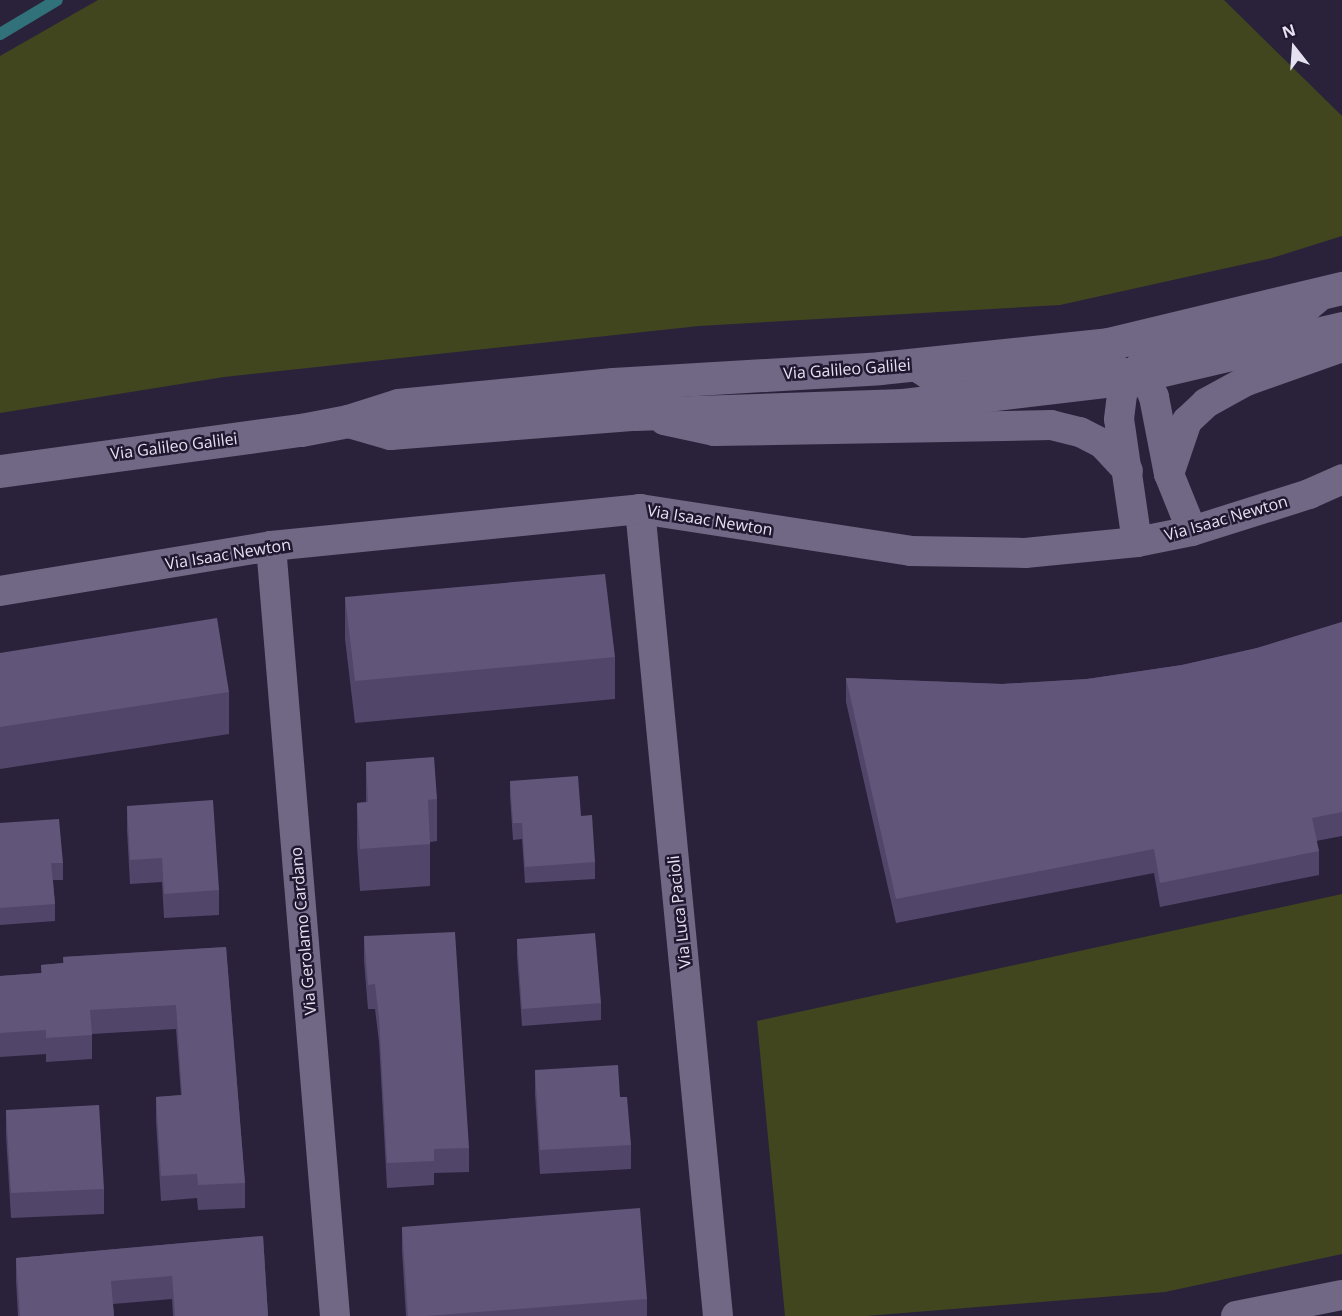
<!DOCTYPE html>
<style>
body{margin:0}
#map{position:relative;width:1342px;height:1316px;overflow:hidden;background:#2a223a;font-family:"Open Sans",sans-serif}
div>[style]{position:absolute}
.green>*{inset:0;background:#41461f}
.stream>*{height:12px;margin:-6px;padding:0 6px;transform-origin:6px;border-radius:6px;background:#31727a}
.minor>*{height:30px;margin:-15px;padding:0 15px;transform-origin:15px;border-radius:15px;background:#706884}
.secondary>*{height:33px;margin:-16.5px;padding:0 16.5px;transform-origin:16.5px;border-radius:16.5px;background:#706884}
.wall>*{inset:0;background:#51456a}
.building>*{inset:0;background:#615679}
span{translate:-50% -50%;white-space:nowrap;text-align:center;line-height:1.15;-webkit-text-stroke:5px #201830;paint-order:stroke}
.street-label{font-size:16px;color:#e6e1f1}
.north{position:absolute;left:1264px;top:18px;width:60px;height:60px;-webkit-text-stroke:4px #201830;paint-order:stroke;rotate:343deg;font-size:16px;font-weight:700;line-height:24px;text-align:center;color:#e6e1f1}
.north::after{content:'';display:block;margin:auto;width:21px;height:27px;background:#e6e1f1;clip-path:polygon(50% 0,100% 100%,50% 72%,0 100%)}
</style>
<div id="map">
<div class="green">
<div style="clip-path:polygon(98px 0,1224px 0,1342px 116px,1342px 236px,1272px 258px,1060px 305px,699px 326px,224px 377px,0 413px,0 56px)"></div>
<div style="clip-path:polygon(1342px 894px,1342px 1254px,1165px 1292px,866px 1316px,785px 1316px,757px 1021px)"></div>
</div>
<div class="stream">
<div style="left:0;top:34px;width:66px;rotate:-30.8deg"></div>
</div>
<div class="minor">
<div style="left:914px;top:365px;width:17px;rotate:33deg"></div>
<div style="left:928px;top:374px;width:24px;rotate:7deg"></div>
<div style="left:952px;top:377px;width:113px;rotate:-7.1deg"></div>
<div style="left:1064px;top:363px;width:43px;rotate:2.7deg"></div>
<div style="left:1107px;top:365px;width:47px;rotate:26.6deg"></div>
<div style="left:1149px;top:386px;width:12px;rotate:66deg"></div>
<div style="left:1154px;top:397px;width:78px;rotate:79deg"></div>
<div style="left:1169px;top:474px;width:61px;rotate:68deg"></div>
<div style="left:664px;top:420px;width:51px;rotate:12.4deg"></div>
<div style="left:714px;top:431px;width:337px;rotate:-1deg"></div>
<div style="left:1051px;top:425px;width:30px;rotate:14deg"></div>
<div style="left:1080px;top:432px;width:25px;rotate:27deg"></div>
<div style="left:1102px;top:443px;width:38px;rotate:47deg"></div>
<div style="left:1169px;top:474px;width:56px;rotate:-71.2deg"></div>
<div style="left:1187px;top:421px;width:26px;rotate:-43deg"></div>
<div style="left:1206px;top:403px;width:46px;rotate:-28.8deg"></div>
<div style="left:1246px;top:381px;width:102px;rotate:-19.5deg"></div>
<div style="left:640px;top:509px;width:811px;rotate:84.48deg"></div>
<div style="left:1137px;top:542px;width:124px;rotate:-98.3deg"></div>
<div style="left:1119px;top:419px;width:25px;rotate:-83deg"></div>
<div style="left:1122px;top:394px;width:17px;rotate:-66deg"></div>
<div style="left:1129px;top:378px;width:33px;rotate:-46deg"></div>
<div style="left:1152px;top:354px;width:13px;rotate:-23deg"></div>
<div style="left:1164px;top:349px;width:135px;rotate:-13.7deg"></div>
<div style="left:1295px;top:317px;width:33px;rotate:-40deg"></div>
<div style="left:271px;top:546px;width:773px;rotate:85.25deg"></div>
<div style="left:0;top:591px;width:275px;rotate:-9.4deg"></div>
<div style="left:271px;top:546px;width:371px;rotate:-5.7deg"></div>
<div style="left:640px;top:509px;width:274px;rotate:8.8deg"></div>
<div style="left:911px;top:551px;width:114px;rotate:1deg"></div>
<div style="left:1025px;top:553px;width:113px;rotate:-5.6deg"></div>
<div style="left:1137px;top:542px;width:56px;rotate:-11.3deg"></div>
<div style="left:1192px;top:531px;width:123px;rotate:-17.5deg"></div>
<div style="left:1309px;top:494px;width:36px;rotate:-24deg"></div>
<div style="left:1236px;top:1316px;width:108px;rotate:-11.2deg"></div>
</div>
<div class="secondary">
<div style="left:348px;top:421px;width:44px;rotate:15.9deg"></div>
<div style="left:390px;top:433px;width:245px;rotate:-4.5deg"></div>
<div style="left:634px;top:414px;width:269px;rotate:-1.9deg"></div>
<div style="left:903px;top:405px;width:228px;rotate:-6.8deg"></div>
<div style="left:1129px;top:378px;width:219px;rotate:-13.2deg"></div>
<div style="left:0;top:471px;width:304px;rotate:-7.8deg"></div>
<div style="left:301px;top:430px;width:48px;rotate:-10.8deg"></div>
<div style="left:348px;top:421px;width:52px;rotate:-17.7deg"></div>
<div style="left:398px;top:405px;width:216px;rotate:-5.6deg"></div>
<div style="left:613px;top:384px;width:267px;rotate:-3.4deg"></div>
<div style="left:880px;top:368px;width:229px;rotate:-6deg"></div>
<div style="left:1108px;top:344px;width:241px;rotate:-13.5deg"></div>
</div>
<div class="wall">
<div style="clip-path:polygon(345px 597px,615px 657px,615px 699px,355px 723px,345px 639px)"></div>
<div style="clip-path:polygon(1342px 622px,1342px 836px,1316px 841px,1319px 851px,1319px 875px,1160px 907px,1154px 873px,896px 923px,846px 702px,846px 678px,1002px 684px,1087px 679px,1182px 665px,1257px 648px)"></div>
<div style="clip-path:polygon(0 653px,229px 692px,229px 734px,0 769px)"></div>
<div style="clip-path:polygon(366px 762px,437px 799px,437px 841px,430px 842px,430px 886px,360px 891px,357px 845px,357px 803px,366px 802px)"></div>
<div style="clip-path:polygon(510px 781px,581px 816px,595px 862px,595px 879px,525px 883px,522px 839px,513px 840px,510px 797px)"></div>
<div style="clip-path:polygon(127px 806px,219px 890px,219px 915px,164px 918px,162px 882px,130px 884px,127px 830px)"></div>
<div style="clip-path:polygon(0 823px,63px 863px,63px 880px,53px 880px,55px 904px,55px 921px,0 925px)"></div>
<div style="clip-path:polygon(364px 936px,469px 1148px,469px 1172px,434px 1173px,434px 1185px,387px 1188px,379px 1042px,375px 1009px,368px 1009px,364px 961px)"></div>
<div style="clip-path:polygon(517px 939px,601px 1003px,601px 1020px,522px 1026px,517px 956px)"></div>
<div style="clip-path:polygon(226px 947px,245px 1183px,245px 1208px,198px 1210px,197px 1198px,161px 1201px,156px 1121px,156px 1097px,181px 1095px,176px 1029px,92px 1034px,92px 1059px,46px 1062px,46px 1054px,0 1057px,0 976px,41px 973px,41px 965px,63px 963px,63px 957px)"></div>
<div style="clip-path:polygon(535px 1070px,620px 1097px,631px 1145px,631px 1169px,540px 1174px,535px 1094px)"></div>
<div style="clip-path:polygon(6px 1110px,104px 1189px,104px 1214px,11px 1218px,6px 1135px)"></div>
<div style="clip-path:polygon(402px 1227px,647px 1299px,647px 1316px,406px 1316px,402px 1251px)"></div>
<div style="clip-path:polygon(263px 1236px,268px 1316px,173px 1316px,172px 1299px,113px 1304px,114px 1316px,18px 1316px,16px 1281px,16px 1258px)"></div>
</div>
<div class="building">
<div style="clip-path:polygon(605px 574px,615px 657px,355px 681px,345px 597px)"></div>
<div style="clip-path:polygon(217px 618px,229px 692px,0 727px,0 653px)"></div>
<div style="clip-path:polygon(1342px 622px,1342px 812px,1312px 818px,1319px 851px,1160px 883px,1154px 849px,896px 899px,846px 678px,1002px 684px,1087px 679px,1182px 665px,1257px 648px)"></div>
<div style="clip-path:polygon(434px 757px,437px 799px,428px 800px,430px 844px,360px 849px,357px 803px,368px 802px,366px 762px)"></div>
<div style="clip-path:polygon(578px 776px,581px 816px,592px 815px,595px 862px,525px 867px,522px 823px,513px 823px,510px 781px)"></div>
<div style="clip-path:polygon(213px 800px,219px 890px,164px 894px,162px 858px,130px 860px,127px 806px)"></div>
<div style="clip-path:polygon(59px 819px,63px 863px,51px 863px,55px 904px,0 908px,0 823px)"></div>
<div style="clip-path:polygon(455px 932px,469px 1148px,434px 1149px,434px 1161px,387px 1163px,379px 1018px,375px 984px,368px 985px,364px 936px)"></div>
<div style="clip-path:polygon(595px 933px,601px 1003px,522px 1009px,517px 939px)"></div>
<div style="clip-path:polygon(226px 947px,245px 1183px,198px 1185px,197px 1174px,161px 1176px,156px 1097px,182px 1095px,176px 1005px,90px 1010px,92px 1035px,46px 1038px,46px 1030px,0 1033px,0 976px,42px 973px,41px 965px,64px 963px,63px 957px)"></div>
<div style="clip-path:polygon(618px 1065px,620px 1097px,627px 1097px,631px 1145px,540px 1150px,535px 1070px)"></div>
<div style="clip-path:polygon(99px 1105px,104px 1189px,11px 1193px,6px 1110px)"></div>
<div style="clip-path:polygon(640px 1208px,647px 1299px,426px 1316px,408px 1316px,402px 1227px)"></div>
<div style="clip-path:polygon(263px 1236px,268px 1316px,175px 1316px,172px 1276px,111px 1281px,114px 1316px,20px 1316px,16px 1258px)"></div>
</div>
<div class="street-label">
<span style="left:847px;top:369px;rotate:-4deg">Via Galileo Galilei</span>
<span style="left:174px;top:446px;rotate:-7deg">Via Galileo Galilei</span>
<span style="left:1226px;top:518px;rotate:-16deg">Via Isaac Newton</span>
<span style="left:710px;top:520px;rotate:9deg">Via Isaac Newton</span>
<span style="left:228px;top:554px;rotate:-9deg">Via Isaac Newton</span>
<span style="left:679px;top:912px;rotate:-96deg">Via Luca Pacioli</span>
<span style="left:303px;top:931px;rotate:-95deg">Via Gerolamo Cardano</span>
</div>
<div class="north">N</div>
</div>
